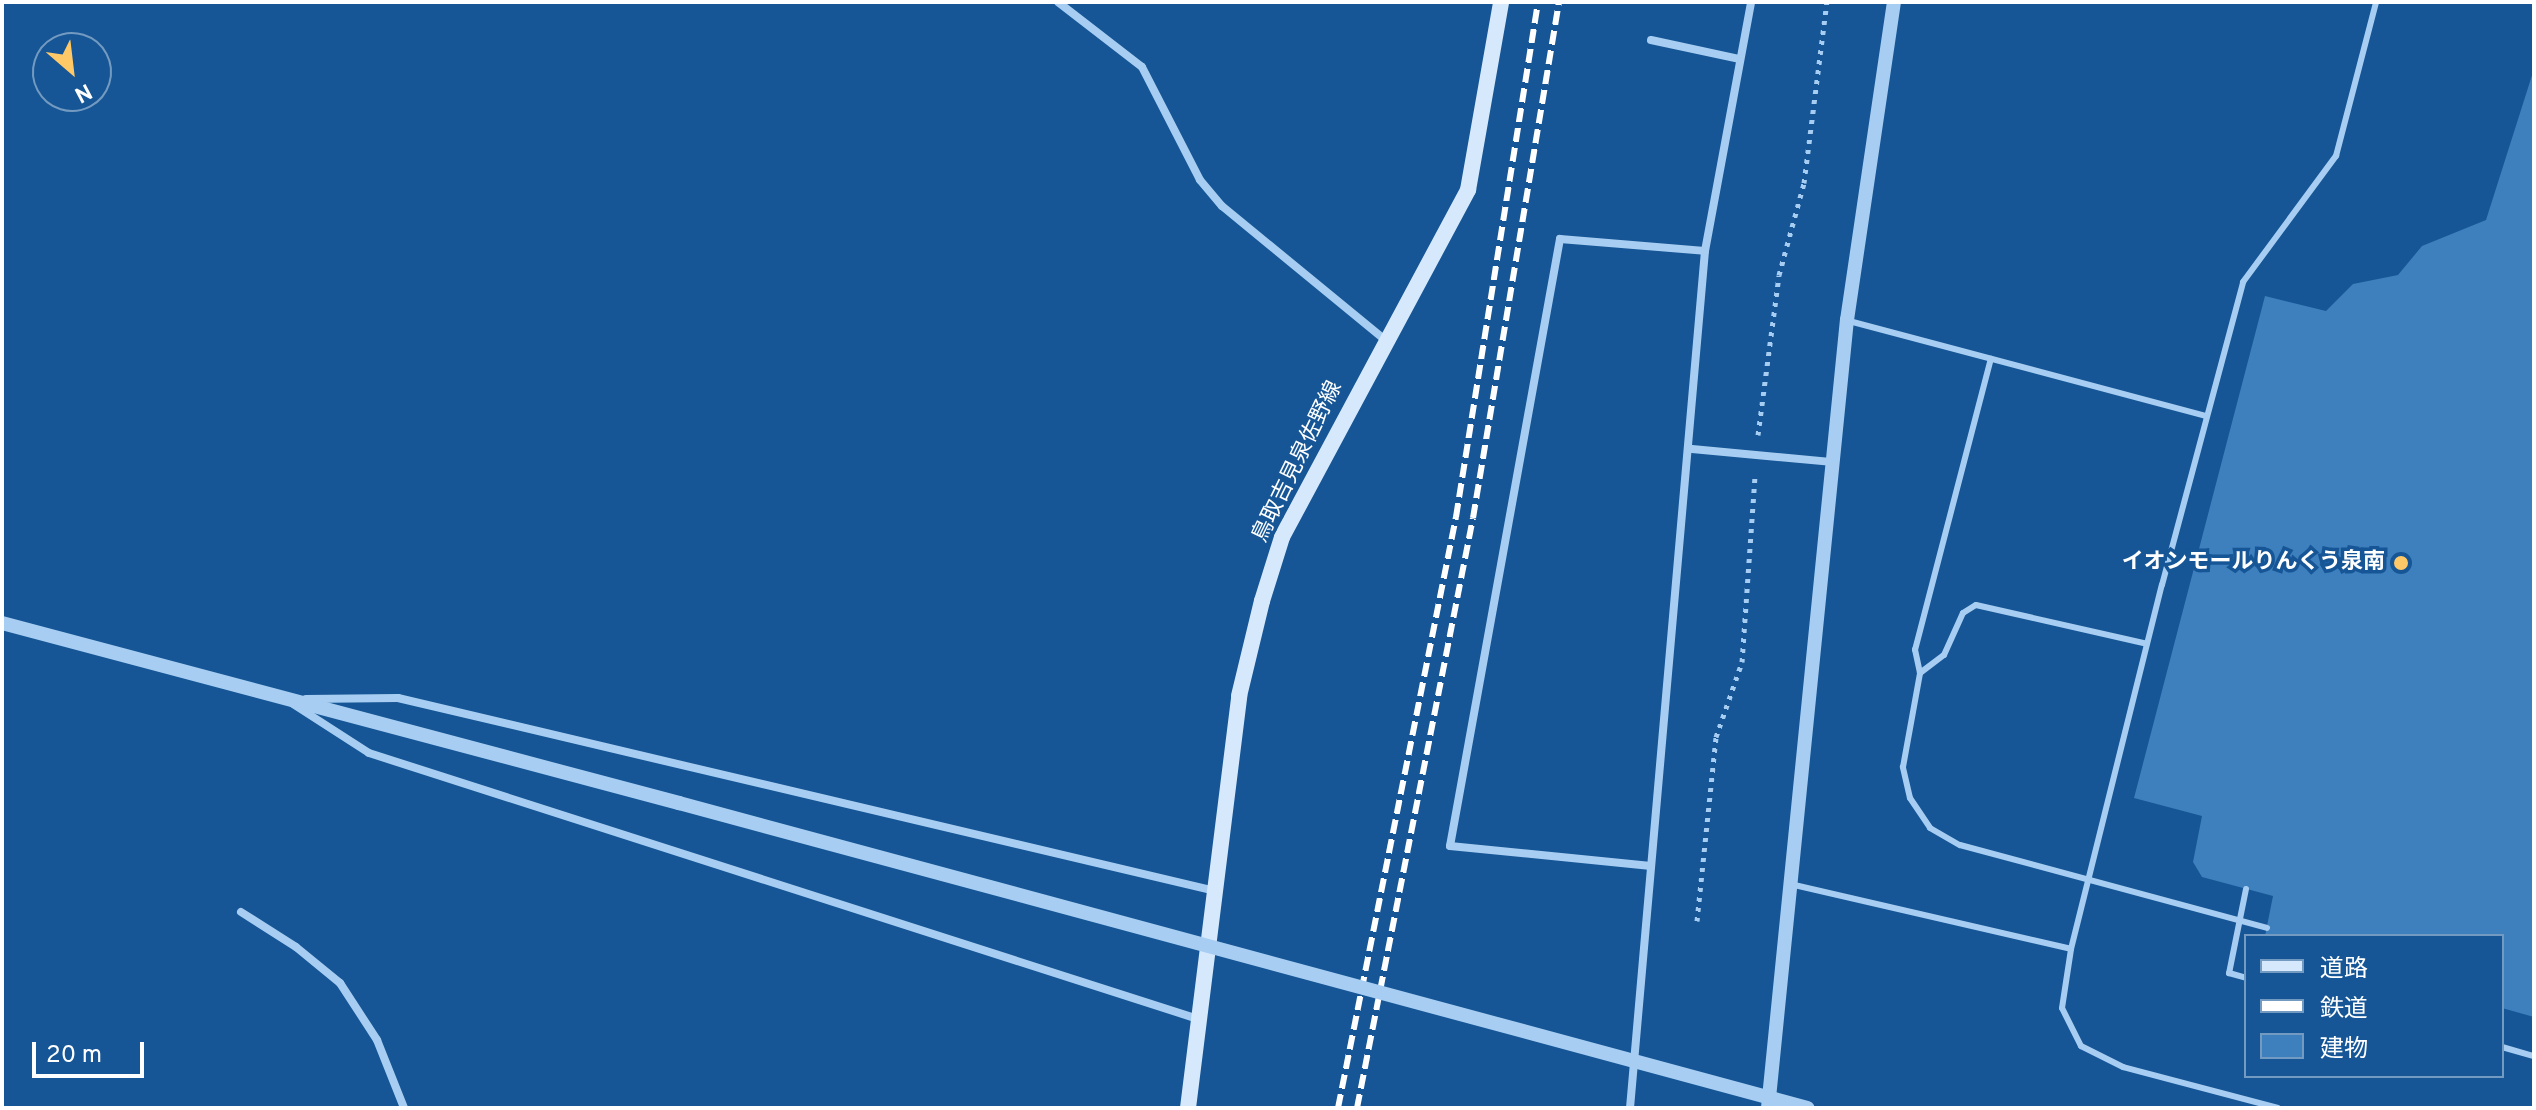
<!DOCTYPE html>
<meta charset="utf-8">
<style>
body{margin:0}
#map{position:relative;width:2536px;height:1110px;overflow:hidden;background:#165696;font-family:Overpass,"Noto Sans JP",sans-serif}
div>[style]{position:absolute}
.building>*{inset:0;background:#3e7fbd}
.path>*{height:5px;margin-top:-2.5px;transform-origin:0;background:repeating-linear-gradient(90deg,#a7cef2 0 4px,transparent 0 10px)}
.service>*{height:6px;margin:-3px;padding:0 3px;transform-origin:3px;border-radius:3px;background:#a7cef2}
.minor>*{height:8px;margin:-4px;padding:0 4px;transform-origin:4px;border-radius:4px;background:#a7cef2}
.tertiary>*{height:14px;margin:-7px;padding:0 7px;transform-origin:7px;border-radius:7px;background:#a7cef2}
.secondary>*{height:16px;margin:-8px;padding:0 8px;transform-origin:8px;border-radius:8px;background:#d6e9fc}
.rail>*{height:6px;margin-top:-3px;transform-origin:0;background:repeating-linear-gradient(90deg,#fff 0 14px,transparent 0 20px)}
.service-bridge>*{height:6px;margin:-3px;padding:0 3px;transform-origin:3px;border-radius:3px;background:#a7cef2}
.tertiary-bridge>*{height:14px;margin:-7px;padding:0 7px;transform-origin:7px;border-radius:7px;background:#a7cef2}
.dots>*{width:22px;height:22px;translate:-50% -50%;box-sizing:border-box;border:4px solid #165696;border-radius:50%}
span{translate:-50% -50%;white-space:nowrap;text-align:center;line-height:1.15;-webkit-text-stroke:7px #165696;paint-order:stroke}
.street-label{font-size:22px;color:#fff}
.poi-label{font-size:22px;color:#fff;font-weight:700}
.right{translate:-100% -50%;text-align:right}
.frame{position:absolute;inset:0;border:4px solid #fff;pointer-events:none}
.legend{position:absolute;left:2244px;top:934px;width:260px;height:144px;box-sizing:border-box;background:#165696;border:2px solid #739ac0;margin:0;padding:10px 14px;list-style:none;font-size:24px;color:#fff}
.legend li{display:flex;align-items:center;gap:16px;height:40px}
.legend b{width:40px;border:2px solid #739ac0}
.north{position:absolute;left:32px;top:32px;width:80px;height:80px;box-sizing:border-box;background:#165696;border:2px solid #739ac0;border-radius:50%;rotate:152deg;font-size:22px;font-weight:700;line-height:32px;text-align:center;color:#fff}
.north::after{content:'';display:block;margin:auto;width:28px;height:36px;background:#ffc967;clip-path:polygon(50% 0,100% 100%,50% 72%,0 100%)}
.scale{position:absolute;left:32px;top:1042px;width:112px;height:36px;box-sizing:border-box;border:4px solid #fff;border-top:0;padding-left:10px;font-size:24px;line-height:28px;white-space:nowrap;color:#fff;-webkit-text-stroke:6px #165696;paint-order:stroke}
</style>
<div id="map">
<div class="building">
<div style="clip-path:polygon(2534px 69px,2534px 1017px,2502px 1008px,2502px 936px,2265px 936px,2273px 896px,2202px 877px,2193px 862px,2202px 816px,2134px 798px,2265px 296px,2326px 311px,2353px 284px,2398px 275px,2422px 246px,2486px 220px)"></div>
</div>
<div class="path">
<div style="left:1758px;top:435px;width:161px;rotate:-82.5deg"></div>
<div style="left:1779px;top:275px;width:95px;rotate:-74.8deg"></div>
<div style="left:1804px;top:183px;width:182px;rotate:-82.8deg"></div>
<div style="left:1697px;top:921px;width:185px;rotate:-84.1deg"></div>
<div style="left:1716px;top:737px;width:79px;rotate:-70.9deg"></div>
<div style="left:1742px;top:662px;width:186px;rotate:-86deg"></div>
</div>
<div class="service">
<div style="left:1849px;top:321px;width:368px;rotate:14.9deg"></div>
<div style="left:1920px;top:673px;width:30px;rotate:-37deg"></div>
<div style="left:1944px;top:655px;width:46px;rotate:-65.7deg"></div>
<div style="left:1963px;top:613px;width:15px;rotate:-32deg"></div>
<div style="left:1976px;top:605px;width:175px;rotate:12.8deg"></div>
<div style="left:1910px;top:798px;width:32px;rotate:-103deg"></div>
<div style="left:1903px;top:767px;width:96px;rotate:-79.7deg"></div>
<div style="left:1920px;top:673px;width:24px;rotate:-102deg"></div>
<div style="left:1915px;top:650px;width:301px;rotate:-75.4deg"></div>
<div style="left:1790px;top:884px;width:288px;rotate:13deg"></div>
<div style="left:2502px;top:1047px;width:33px;rotate:16deg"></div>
<div style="left:2278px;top:1108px;width:160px;rotate:-165.2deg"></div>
<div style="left:2123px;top:1067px;width:47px;rotate:-153.4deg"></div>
<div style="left:2081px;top:1046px;width:42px;rotate:-116.6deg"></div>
<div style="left:2062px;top:1008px;width:60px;rotate:-81.3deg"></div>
<div style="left:2071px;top:949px;width:375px;rotate:-76deg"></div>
<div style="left:2162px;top:585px;width:314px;rotate:-75deg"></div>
<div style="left:2243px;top:282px;width:157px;rotate:-53.6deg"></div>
<div style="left:2336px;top:156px;width:159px;rotate:-75.4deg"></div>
</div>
<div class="minor">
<div style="left:1058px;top:2px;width:106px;rotate:37.7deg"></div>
<div style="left:1142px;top:67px;width:127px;rotate:62.8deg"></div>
<div style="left:1200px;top:180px;width:34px;rotate:50deg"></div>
<div style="left:1222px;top:206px;width:211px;rotate:39.4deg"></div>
<div style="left:1651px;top:40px;width:91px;rotate:12.1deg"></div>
<div style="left:1692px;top:449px;width:142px;rotate:5.3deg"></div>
<div style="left:306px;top:699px;width:92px;rotate:-0.6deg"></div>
<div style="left:398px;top:698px;width:835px;rotate:13.29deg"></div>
<div style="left:293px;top:704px;width:90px;rotate:32.8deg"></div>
<div style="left:369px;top:753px;width:871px;rotate:17.79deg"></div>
<div style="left:1651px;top:866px;width:202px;rotate:-174.3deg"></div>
<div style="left:1450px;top:846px;width:617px;rotate:-79.73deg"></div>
<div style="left:1560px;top:239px;width:145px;rotate:4.7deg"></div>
<div style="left:241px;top:912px;width:65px;rotate:32.5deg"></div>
<div style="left:296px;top:947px;width:57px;rotate:39.3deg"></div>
<div style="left:340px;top:983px;width:68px;rotate:57deg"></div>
<div style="left:377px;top:1040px;width:73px;rotate:68.3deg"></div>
<div style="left:1630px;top:1108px;width:860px;rotate:-85deg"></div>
<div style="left:1705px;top:251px;width:253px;rotate:-79.5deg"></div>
</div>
<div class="tertiary">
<div style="left:2px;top:623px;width:701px;rotate:14.89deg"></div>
<div style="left:1768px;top:1108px;width:792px;rotate:-84.28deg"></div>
<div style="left:1847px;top:320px;width:321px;rotate:-81.6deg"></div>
</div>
<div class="secondary">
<div style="left:1188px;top:1108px;width:415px;rotate:-82.9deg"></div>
<div style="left:1239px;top:696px;width:98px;rotate:-76.4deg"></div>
<div style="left:1262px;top:601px;width:67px;rotate:-72.6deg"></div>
<div style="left:1282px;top:537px;width:394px;rotate:-61.8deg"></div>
<div style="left:1468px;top:190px;width:191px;rotate:-80deg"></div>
</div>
<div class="rail">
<div style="left:1338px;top:1108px;width:603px;rotate:-78.71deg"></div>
<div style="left:1456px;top:517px;width:521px;rotate:-80.95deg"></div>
<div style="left:1357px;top:1108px;width:601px;rotate:-78.88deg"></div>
<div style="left:1473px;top:518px;width:523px;rotate:-80.54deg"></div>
</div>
<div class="service-bridge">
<div style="left:1910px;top:798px;width:36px;rotate:56deg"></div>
<div style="left:1930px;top:828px;width:34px;rotate:30deg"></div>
<div style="left:1960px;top:845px;width:318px;rotate:15.1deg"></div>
<div style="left:2246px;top:889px;width:86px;rotate:101.4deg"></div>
<div style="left:2229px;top:973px;width:18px;rotate:16deg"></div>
</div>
<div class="tertiary-bridge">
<div style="left:679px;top:803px;width:1169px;rotate:15.12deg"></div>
</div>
<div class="dots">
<div style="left:2401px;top:563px;background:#ffc967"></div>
</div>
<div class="street-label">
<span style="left:1298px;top:462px;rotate:-64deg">鳥取吉見泉佐野線</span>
</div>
<div class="poi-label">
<span class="right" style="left:2385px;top:563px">イオンモールりんくう泉南</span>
</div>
<div class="frame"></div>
<ul class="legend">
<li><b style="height:10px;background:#d6e9fc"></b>道路</li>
<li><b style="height:10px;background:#fff"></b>鉄道</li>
<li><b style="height:22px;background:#3e7fbd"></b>建物</li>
</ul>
<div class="north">N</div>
<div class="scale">20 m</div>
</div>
